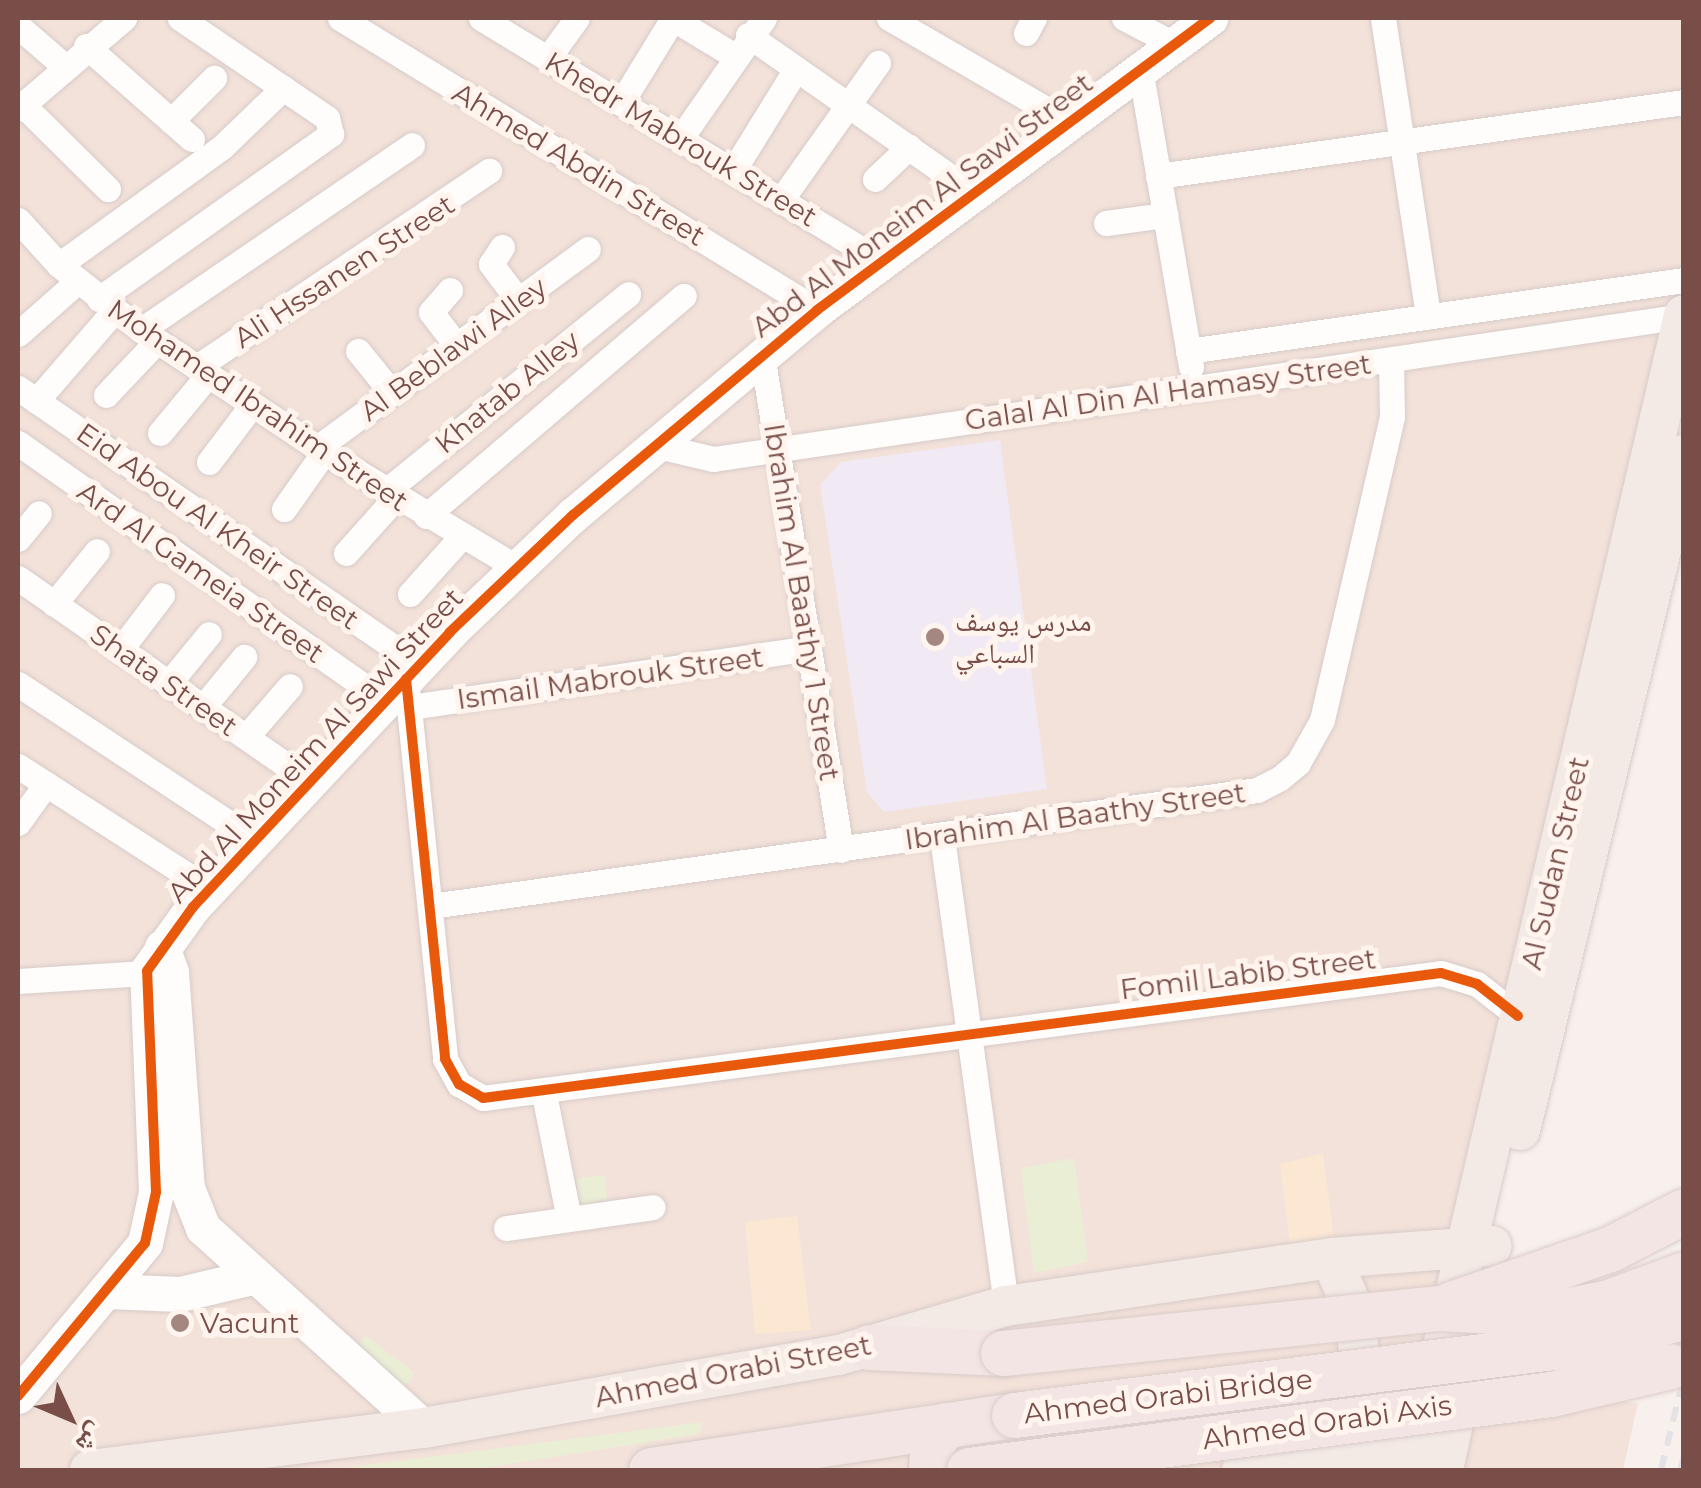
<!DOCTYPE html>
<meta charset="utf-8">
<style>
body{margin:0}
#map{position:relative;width:1701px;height:1488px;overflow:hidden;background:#f8f0ec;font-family:Montserrat,"Noto Naskh Arabic",sans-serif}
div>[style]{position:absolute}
.residential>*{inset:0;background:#f3e2da}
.education>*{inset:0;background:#f1e9f4}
.green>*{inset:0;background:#eaeed5}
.sand>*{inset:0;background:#fce7d3}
.roads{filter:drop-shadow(0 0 2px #d7cbc8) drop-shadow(0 0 2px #d7cbc8)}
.street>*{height:25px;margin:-12.5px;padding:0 12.5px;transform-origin:12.5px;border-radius:12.5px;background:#fefdfc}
.secondary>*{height:35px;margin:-17.5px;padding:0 17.5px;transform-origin:17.5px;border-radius:17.5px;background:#fefdfc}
.primary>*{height:40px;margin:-20px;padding:0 20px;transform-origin:20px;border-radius:20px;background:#f3eae5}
.highway>*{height:45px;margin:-22.5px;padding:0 22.5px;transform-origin:22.5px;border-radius:22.5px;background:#f2e5e4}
.rail>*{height:6px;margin-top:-3px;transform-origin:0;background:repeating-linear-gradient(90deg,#e4e2e5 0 15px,transparent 0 25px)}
.bridges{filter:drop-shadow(0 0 2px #daccc9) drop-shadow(0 0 2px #daccc9)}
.highway-bridge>*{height:45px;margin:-22.5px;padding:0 22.5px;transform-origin:22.5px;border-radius:22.5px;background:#f2e5e4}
.cycleway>*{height:10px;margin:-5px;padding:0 5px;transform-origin:5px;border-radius:5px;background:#e8590c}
.dots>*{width:28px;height:28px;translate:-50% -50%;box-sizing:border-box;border:5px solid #fff4ee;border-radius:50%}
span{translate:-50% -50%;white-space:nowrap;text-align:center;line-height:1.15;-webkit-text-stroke:10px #fff4ee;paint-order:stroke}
.street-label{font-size:28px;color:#794e49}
.poi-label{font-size:28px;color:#794e49}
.left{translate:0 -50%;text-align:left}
.frame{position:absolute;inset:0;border:20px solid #794e49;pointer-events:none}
.north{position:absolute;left:20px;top:1368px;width:100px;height:100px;-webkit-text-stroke:8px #fff4ee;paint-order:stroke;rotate:134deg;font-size:28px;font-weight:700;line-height:40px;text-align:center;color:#794e49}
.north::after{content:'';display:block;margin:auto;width:35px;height:45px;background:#794e49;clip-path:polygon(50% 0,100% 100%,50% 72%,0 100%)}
</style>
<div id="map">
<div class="residential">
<div style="clip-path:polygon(18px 18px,1683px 18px,1683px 379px,1417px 1470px,18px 1470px)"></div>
<div style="clip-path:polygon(1472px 1388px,1638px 1403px,1623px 1470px,1452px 1470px)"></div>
</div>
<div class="education">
<div style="clip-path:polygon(1000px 440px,1047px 789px,884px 812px,867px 792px,820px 485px,841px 462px)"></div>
</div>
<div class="green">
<div style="clip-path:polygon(1074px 1158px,1088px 1262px,1034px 1273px,1021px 1168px)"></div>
<div style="clip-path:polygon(605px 1175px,607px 1199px,579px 1206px,576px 1179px)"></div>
<div style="clip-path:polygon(366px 1336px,415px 1373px,398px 1395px,349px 1354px)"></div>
<div style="clip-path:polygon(703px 1422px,699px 1434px,471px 1470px,327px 1470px)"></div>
</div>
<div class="sand">
<div style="clip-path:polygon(1323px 1153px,1334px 1239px,1290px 1245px,1280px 1164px)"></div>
<div style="clip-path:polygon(797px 1216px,811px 1330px,755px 1334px,745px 1222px)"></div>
</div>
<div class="roads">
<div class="street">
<div style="left:340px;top:18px;width:559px;rotate:31.47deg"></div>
<div style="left:481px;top:18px;width:468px;rotate:31.3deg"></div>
<div style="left:672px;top:18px;width:71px;rotate:31.2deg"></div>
<div style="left:889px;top:18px;width:206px;rotate:30.1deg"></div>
<div style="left:1124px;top:18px;width:56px;rotate:27.5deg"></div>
<div style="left:1383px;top:18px;width:302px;rotate:81.4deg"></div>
<div style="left:18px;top:26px;width:60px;rotate:40.9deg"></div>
<div style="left:1026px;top:33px;width:17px;rotate:-62deg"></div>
<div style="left:748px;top:35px;width:274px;rotate:35deg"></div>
<div style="left:86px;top:46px;width:141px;rotate:41.3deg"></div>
<div style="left:548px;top:58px;width:49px;rotate:-54.1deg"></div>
<div style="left:1140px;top:68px;width:303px;rotate:80.3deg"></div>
<div style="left:621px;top:103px;width:100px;rotate:-58.5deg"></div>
<div style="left:22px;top:104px;width:121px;rotate:44.7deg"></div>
<div style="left:18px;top:109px;width:140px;rotate:-40.6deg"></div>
<div style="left:171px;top:121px;width:61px;rotate:-45deg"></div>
<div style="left:680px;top:139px;width:147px;rotate:-55.2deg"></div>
<div style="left:733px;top:171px;width:120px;rotate:-58.3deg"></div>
<div style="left:1158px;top:176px;width:531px;rotate:-8.01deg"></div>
<div style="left:875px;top:179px;width:47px;rotate:-43.3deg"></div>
<div style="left:781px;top:200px;width:168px;rotate:-54.7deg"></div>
<div style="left:18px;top:220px;width:61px;rotate:47.7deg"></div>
<div style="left:59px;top:265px;width:105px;rotate:38.4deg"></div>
<div style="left:141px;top:330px;width:220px;rotate:33.7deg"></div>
<div style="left:324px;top:452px;width:224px;rotate:30.9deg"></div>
<div style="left:1106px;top:223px;width:60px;rotate:-7.7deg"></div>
<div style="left:502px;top:247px;width:20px;rotate:123deg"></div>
<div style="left:491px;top:264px;width:45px;rotate:53.1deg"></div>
<div style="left:59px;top:265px;width:201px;rotate:-35.9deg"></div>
<div style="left:222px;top:147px;width:85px;rotate:-44deg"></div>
<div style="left:450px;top:290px;width:29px;rotate:131deg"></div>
<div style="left:431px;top:312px;width:43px;rotate:52.6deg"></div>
<div style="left:99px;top:299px;width:285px;rotate:-35.4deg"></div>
<div style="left:331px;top:134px;width:16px;rotate:-104deg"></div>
<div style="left:327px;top:118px;width:178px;rotate:-145.8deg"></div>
<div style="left:141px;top:330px;width:328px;rotate:-34.3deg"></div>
<div style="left:18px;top:334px;width:80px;rotate:-41.5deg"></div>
<div style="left:358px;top:351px;width:54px;rotate:51deg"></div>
<div style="left:1188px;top:351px;width:501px;rotate:-8.15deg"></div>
<div style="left:762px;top:354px;width:502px;rotate:80.95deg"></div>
<div style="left:197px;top:367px;width:352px;rotate:-33.9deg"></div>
<div style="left:18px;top:388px;width:487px;rotate:34.6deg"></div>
<div style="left:106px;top:395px;width:74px;rotate:-46.6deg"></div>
<div style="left:36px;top:401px;width:119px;rotate:-49.1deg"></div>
<div style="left:160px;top:433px;width:75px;rotate:-50.4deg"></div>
<div style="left:18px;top:443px;width:449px;rotate:35.1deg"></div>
<div style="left:654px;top:445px;width:61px;rotate:13.3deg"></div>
<div style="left:713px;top:459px;width:981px;rotate:-8.38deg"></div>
<div style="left:317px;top:448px;width:336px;rotate:-36.3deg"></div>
<div style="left:209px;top:462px;width:71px;rotate:-53deg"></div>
<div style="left:386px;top:491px;width:312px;rotate:-39.1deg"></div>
<div style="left:284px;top:509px;width:70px;rotate:-54.9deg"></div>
<div style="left:426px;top:516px;width:339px;rotate:-40.5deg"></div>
<div style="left:18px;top:539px;width:33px;rotate:-51deg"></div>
<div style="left:346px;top:553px;width:75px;rotate:-48.2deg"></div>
<div style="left:18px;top:578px;width:356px;rotate:34.9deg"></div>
<div style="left:410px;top:594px;width:78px;rotate:-48.1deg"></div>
<div style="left:54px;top:604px;width:68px;rotate:-50.9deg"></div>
<div style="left:120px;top:650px;width:69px;rotate:-52.6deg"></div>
<div style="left:406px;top:679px;width:382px;rotate:84.1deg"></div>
<div style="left:445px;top:1059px;width:29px;rotate:61deg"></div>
<div style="left:459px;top:1084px;width:28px;rotate:30deg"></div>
<div style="left:483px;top:1098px;width:966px;rotate:-7.43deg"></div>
<div style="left:1441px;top:973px;width:38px;rotate:17deg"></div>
<div style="left:1477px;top:984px;width:52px;rotate:38deg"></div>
<div style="left:169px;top:683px;width:63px;rotate:-50.8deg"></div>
<div style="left:18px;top:684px;width:284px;rotate:33.4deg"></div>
<div style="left:203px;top:707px;width:65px;rotate:-50.6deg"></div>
<div style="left:410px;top:707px;width:403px;rotate:-8.4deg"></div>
<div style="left:246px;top:737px;width:67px;rotate:-49.2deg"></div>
<div style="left:18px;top:766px;width:227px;rotate:32.8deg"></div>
<div style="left:18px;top:823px;width:48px;rotate:-54.3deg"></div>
<div style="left:942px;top:837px;width:473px;rotate:82.2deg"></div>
<div style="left:431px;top:906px;width:834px;rotate:-7.99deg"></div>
<div style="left:1257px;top:790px;width:25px;rotate:-27deg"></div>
<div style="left:1279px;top:779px;width:25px;rotate:-40deg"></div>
<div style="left:1298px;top:763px;width:49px;rotate:-60.8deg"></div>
<div style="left:1322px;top:720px;width:311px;rotate:-77deg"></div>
<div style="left:1392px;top:417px;width:56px;rotate:-91deg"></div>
<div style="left:18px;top:981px;width:143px;rotate:-3.6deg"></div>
<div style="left:544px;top:1094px;width:127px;rotate:78.7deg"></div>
<div style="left:506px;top:1228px;width:148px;rotate:-8.1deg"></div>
</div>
<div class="secondary">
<div style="left:162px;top:947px;width:27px;rotate:70deg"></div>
<div style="left:171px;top:972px;width:217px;rotate:85.8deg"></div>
<div style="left:187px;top:1188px;width:43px;rotate:68.2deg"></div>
<div style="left:203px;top:1228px;width:298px;rotate:42.1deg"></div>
<div style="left:107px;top:1291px;width:73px;rotate:2.4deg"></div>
<div style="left:180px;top:1294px;width:74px;rotate:-13.3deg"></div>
<div style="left:18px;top:1396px;width:199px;rotate:-50.3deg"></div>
<div style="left:145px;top:1243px;width:52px;rotate:-77.8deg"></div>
<div style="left:156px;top:1192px;width:221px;rotate:-92.3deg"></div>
<div style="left:147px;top:971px;width:79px;rotate:-54.3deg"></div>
<div style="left:193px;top:907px;width:376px;rotate:-46.9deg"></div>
<div style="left:450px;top:632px;width:170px;rotate:-43.6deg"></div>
<div style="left:573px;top:515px;width:319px;rotate:-40deg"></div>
<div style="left:817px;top:310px;width:490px;rotate:-36.6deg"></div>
</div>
<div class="primary">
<div style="left:1520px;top:1130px;width:695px;rotate:-76.34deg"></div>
<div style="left:1331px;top:1258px;width:60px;rotate:66.4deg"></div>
<div style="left:1355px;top:1313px;width:60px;rotate:84.3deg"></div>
<div style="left:1361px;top:1373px;width:89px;rotate:105.6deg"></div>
<div style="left:90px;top:1470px;width:337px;rotate:-7.2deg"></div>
<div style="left:424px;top:1428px;width:421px;rotate:-10deg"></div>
<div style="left:839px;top:1355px;width:174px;rotate:-16.4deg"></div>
<div style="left:1006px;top:1306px;width:329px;rotate:-8.4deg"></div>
<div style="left:1331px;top:1258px;width:161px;rotate:-4.3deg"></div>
<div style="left:1242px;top:1470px;width:201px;rotate:-5.4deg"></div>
<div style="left:1414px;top:1470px;width:1186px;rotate:-76.84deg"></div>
<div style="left:1443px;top:1470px;width:85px;rotate:-77.8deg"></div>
</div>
<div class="highway">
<div style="left:869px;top:1347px;width:134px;rotate:2.6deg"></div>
<div style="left:651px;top:1470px;width:367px;rotate:-8.6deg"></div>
<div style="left:931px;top:1470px;width:28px;rotate:-86deg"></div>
<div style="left:933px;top:1442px;width:20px;rotate:-57deg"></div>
</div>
</div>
<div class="rail">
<div style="left:1661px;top:1470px;width:97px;rotate:-76.3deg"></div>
<div style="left:1680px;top:1470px;width:15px;rotate:-74deg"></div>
</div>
<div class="bridges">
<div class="highway-bridge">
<div style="left:1451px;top:1304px;width:168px;rotate:-19.1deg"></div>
<div style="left:1610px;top:1249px;width:83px;rotate:-27.2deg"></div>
<div style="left:1003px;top:1353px;width:439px;rotate:-5.9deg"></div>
<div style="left:1440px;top:1308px;width:107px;rotate:3.2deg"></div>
<div style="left:1547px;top:1314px;width:60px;rotate:-10.6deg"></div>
<div style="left:1606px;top:1303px;width:83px;rotate:-20.4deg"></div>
<div style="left:1014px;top:1415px;width:559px;rotate:-7.19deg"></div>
<div style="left:1569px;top:1345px;width:118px;rotate:-13.7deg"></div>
<div style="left:969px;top:1470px;width:587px;rotate:-7.44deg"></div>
<div style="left:1551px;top:1394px;width:122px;rotate:-13.2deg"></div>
</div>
</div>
<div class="cycleway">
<div style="left:406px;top:679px;width:382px;rotate:84.1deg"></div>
<div style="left:445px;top:1059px;width:29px;rotate:61deg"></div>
<div style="left:459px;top:1084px;width:28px;rotate:30deg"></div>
<div style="left:483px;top:1098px;width:966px;rotate:-7.43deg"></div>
<div style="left:1441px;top:973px;width:38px;rotate:17deg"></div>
<div style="left:1477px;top:984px;width:52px;rotate:38deg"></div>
<div style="left:18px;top:1396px;width:199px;rotate:-50.3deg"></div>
<div style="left:145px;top:1243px;width:52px;rotate:-77.8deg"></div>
<div style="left:156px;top:1192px;width:221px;rotate:-92.3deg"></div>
<div style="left:147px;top:971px;width:79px;rotate:-54.3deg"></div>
<div style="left:193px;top:907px;width:376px;rotate:-46.9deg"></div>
<div style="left:450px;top:632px;width:170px;rotate:-43.6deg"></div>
<div style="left:573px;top:515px;width:319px;rotate:-40deg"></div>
<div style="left:817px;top:310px;width:490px;rotate:-36.6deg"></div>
</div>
<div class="dots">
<div style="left:935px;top:637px;background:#a58782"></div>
<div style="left:180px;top:1323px;background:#a58782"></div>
</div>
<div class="street-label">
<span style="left:681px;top:139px;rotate:31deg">Khedr Mabrouk Street</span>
<span style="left:579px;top:164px;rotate:31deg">Ahmed Abdin Street</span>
<span style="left:922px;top:205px;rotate:-37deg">Abd Al Moneim Al Sawi Street</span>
<span style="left:344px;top:271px;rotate:-33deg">Ali Hssanen Street</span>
<span style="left:453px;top:349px;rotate:-36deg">Al Beblawi Alley</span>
<span style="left:507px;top:392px;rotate:-39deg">Khatab Alley</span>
<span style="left:1168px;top:392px;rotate:-8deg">Galal Al Din Al Hamasy Street</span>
<span style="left:258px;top:405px;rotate:34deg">Mohamed Ibrahim Street</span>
<span style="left:218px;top:526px;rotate:35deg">Eid Abou Al Kheir Street</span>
<span style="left:201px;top:572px;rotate:35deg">Ard Al Gameia Street</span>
<span style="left:802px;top:602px;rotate:81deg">Ibrahim Al Baathy 1 Street</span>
<span style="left:610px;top:678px;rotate:-8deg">Ismail Mabrouk Street</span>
<span style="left:164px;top:680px;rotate:35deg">Shata Street</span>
<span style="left:315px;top:745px;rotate:-47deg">Abd Al Moneim Al Sawi Street</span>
<span style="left:1075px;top:816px;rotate:-8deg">Ibrahim Al Baathy Street</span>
<span style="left:1555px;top:863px;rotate:-77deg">Al Sudan Street</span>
<span style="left:1248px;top:974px;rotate:-7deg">Fomil Labib Street</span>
<span style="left:733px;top:1371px;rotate:-11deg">Ahmed Orabi Street</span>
<span style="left:1168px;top:1396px;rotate:-7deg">Ahmed Orabi Bridge</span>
<span style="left:1327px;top:1422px;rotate:-8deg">Ahmed Orabi Axis</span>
</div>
<div class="poi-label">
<span class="left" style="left:955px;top:637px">مدرس يوسف<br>السباعي</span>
<span class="left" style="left:200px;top:1323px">Vacunt</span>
</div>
<div class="frame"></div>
<div class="north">ش</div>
</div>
